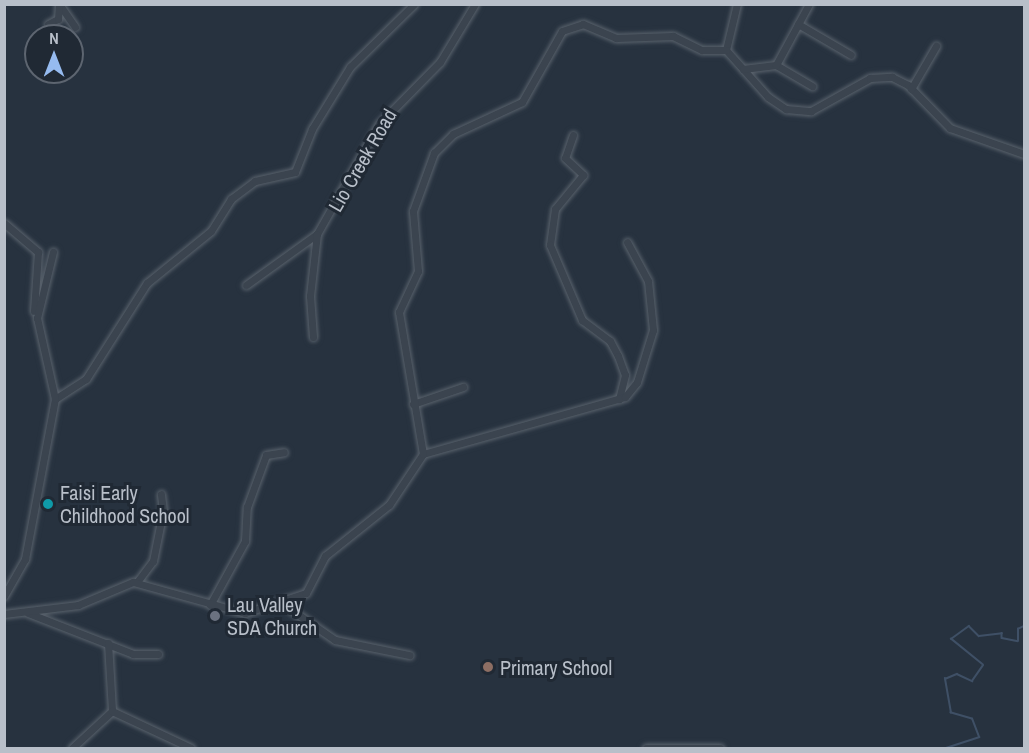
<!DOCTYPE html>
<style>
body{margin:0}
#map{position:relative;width:1029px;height:753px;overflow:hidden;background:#27323f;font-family:"Archivo Narrow",sans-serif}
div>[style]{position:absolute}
.stream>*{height:1.5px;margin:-0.75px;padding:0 0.75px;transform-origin:0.75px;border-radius:0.75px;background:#3f5066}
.roads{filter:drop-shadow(0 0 2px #59626c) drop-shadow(0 0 2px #59626c)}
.minor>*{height:7px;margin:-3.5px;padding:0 3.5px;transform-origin:3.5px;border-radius:3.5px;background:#3b444f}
.dots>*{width:16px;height:16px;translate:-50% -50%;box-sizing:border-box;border:3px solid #202934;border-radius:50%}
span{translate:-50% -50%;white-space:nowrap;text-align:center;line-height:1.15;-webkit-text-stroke:6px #202934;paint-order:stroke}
.street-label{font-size:20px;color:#b8bfc9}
.poi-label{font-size:20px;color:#b8bfc9}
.left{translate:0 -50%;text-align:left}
.frame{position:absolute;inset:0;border:6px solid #b8bfc9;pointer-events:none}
.north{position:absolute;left:24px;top:24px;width:60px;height:60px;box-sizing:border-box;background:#202934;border:2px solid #5d6570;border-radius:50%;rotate:0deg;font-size:16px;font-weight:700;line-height:24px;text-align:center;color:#b8bfc9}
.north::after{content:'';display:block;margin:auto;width:21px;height:27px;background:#96bbf0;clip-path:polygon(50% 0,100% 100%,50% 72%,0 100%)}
</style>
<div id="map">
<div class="stream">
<div style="left:946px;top:748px;width:35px;rotate:-18deg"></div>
<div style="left:979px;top:737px;width:19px;rotate:-111deg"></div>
<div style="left:972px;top:719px;width:22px;rotate:-164deg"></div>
<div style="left:951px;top:713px;width:35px;rotate:-100deg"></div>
<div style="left:945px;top:679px;width:13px;rotate:-23deg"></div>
<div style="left:957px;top:674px;width:17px;rotate:25deg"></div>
<div style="left:972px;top:681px;width:19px;rotate:-55deg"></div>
<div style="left:983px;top:665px;width:41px;rotate:-140.9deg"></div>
<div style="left:951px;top:639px;width:22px;rotate:-36deg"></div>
<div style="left:969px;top:626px;width:14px;rotate:45deg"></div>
<div style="left:979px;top:636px;width:23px;rotate:-7deg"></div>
<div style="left:1002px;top:633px;width:5px;rotate:90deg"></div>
<div style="left:1002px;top:638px;width:16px;rotate:11deg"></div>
<div style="left:1018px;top:641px;width:12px;rotate:-90deg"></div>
<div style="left:1018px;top:629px;width:7px;rotate:-27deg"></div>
</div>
<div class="roads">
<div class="minor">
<div style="left:59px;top:4px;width:28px;rotate:55deg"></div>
<div style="left:48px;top:24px;width:11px;rotate:-27deg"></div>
<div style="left:58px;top:19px;width:15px;rotate:-86deg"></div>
<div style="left:798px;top:24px;width:61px;rotate:30.3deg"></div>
<div style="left:726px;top:50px;width:63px;rotate:48.2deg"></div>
<div style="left:768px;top:97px;width:22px;rotate:34deg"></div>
<div style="left:786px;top:109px;width:25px;rotate:5deg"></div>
<div style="left:811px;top:111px;width:68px;rotate:-29.2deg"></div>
<div style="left:870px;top:78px;width:22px;rotate:-3deg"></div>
<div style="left:892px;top:77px;width:18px;rotate:27deg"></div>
<div style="left:908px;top:85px;width:60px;rotate:45.7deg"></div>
<div style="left:950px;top:128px;width:78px;rotate:19.4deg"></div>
<div style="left:726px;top:50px;width:47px;rotate:-76.6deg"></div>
<div style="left:776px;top:65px;width:42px;rotate:30.3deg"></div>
<div style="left:743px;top:69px;width:33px;rotate:-7deg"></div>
<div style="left:776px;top:65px;width:69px;rotate:-61.6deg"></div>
<div style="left:911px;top:89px;width:50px;rotate:-59.8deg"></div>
<div style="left:573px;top:135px;width:24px;rotate:109deg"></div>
<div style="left:565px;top:158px;width:25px;rotate:43deg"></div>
<div style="left:583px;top:175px;width:44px;rotate:129.5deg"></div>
<div style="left:555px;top:209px;width:36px;rotate:98deg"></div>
<div style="left:550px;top:245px;width:82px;rotate:66.9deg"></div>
<div style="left:582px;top:320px;width:35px;rotate:37deg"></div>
<div style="left:610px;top:341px;width:17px;rotate:62deg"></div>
<div style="left:618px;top:356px;width:20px;rotate:70deg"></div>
<div style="left:625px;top:375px;width:25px;rotate:104deg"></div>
<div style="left:4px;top:223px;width:45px;rotate:40.5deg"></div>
<div style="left:38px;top:252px;width:59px;rotate:93.9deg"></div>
<div style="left:246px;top:285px;width:87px;rotate:-35.7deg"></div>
<div style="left:317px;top:234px;width:126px;rotate:-60.6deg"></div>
<div style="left:379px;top:124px;width:87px;rotate:-45.5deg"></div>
<div style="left:440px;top:62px;width:68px;rotate:-58.9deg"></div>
<div style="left:313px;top:337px;width:41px;rotate:-94.2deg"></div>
<div style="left:310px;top:296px;width:62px;rotate:-83.6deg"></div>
<div style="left:55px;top:399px;width:37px;rotate:-33deg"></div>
<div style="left:86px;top:379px;width:114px;rotate:-57.6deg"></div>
<div style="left:147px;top:283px;width:82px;rotate:-39.1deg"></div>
<div style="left:211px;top:231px;width:38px;rotate:-58deg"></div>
<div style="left:231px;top:199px;width:30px;rotate:-37deg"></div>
<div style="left:255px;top:181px;width:41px;rotate:-12.7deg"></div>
<div style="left:295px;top:172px;width:46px;rotate:-68.4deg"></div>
<div style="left:312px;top:129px;width:73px;rotate:-58.5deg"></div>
<div style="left:350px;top:67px;width:90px;rotate:-44.5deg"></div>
<div style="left:413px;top:404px;width:53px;rotate:-18.8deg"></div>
<div style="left:423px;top:454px;width:210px;rotate:-15.8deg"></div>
<div style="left:625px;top:397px;width:19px;rotate:-51deg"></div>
<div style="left:637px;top:382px;width:54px;rotate:-72.9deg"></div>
<div style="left:653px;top:330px;width:49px;rotate:-95.8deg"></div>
<div style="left:648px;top:281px;width:44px;rotate:-118.3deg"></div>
<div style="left:137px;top:582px;width:26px;rotate:-53deg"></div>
<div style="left:153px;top:561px;width:51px;rotate:-78.7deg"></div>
<div style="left:163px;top:511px;width:17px;rotate:-97deg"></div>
<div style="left:4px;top:596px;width:43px;rotate:-60.4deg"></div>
<div style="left:25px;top:559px;width:163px;rotate:-79.4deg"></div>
<div style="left:55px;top:399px;width:83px;rotate:-102.5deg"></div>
<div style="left:37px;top:318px;width:68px;rotate:-76.4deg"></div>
<div style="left:280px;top:602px;width:67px;rotate:34.6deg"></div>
<div style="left:335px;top:640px;width:76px;rotate:11.5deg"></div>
<div style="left:210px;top:605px;width:73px;rotate:-61.3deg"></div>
<div style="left:245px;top:541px;width:34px;rotate:-87deg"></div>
<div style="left:247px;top:507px;width:55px;rotate:-69.9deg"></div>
<div style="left:266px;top:455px;width:18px;rotate:-9deg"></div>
<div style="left:28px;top:613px;width:113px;rotate:21.3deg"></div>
<div style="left:133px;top:654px;width:25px"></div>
<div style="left:4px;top:614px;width:75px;rotate:-6.9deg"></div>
<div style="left:78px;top:605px;width:60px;rotate:-22.7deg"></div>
<div style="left:133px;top:582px;width:116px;rotate:15.5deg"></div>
<div style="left:245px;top:613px;width:64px;rotate:-18.2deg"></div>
<div style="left:306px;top:593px;width:42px;rotate:-62.8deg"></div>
<div style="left:325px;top:556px;width:82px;rotate:-38.6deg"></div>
<div style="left:389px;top:505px;width:61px;rotate:-56.3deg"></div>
<div style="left:423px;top:454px;width:144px;rotate:-99.6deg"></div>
<div style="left:399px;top:312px;width:45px;rotate:-65.1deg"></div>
<div style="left:418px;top:271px;width:60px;rotate:-94.8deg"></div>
<div style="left:413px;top:211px;width:62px;rotate:-70.1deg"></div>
<div style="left:434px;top:153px;width:27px;rotate:-45deg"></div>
<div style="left:453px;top:134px;width:76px;rotate:-24.9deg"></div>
<div style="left:522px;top:102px;width:81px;rotate:-60.6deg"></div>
<div style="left:562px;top:31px;width:22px;rotate:-18deg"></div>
<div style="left:583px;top:24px;width:36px;rotate:23deg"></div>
<div style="left:616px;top:38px;width:57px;rotate:-2deg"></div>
<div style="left:673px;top:36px;width:32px;rotate:26deg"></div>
<div style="left:702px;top:50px;width:24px"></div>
<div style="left:108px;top:643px;width:68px;rotate:86.6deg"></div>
<div style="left:72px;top:748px;width:54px;rotate:-42.8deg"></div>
<div style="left:112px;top:711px;width:87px;rotate:25.1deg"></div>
<div style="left:646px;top:748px;width:74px"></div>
</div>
</div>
<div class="dots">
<div style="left:48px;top:504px;background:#0f9aa8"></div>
<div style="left:215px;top:616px;background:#6b7280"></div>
<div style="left:488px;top:667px;background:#8d6e63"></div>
</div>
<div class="street-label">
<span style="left:362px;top:160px;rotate:-60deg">Lio Creek Road</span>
</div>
<div class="poi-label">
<span class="left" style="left:60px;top:504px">Faisi Early<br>Childhood School</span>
<span class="left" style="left:227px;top:616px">Lau Valley<br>SDA Church</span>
<span class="left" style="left:500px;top:667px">Primary School</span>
</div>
<div class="frame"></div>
<div class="north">N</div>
</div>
